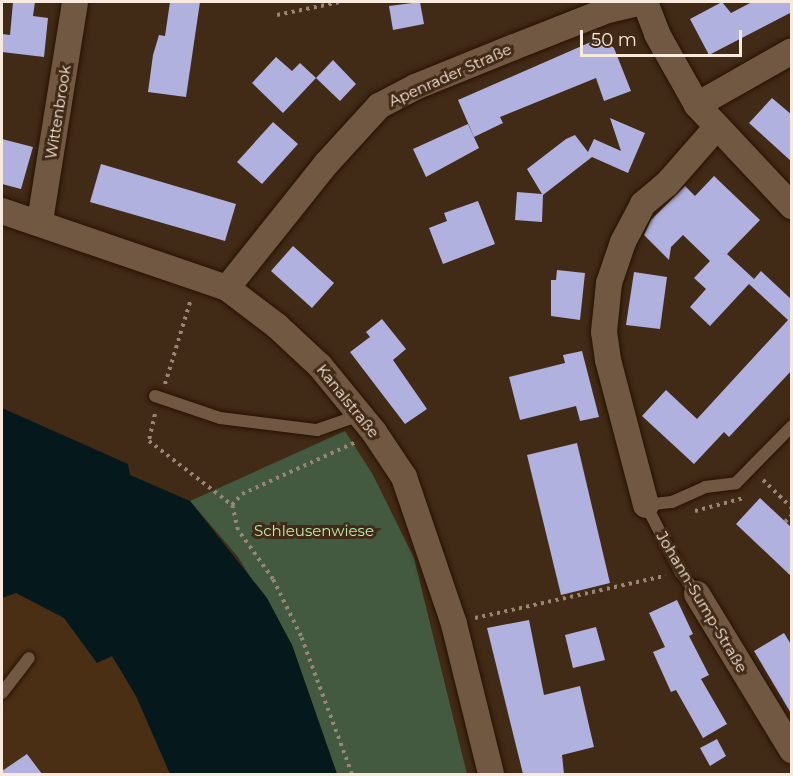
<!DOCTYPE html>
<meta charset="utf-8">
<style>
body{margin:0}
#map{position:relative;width:793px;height:776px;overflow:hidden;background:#412a16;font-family:Montserrat,sans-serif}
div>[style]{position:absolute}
.built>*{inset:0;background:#4b2f15}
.green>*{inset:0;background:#435940}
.water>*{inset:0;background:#05191c}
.building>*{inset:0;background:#b0b1df}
.path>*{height:4px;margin-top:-2px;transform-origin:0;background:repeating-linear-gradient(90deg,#9a8676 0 3px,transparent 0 7.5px)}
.roads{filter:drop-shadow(0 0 2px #261201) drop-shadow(0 0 2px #261201)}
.lane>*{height:12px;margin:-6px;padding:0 6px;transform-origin:6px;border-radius:6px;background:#715842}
.street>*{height:26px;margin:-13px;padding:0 13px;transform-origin:13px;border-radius:13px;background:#715842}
span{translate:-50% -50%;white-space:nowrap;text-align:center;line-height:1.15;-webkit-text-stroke:6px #412a16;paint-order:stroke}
.street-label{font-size:15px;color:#f9eade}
.park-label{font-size:15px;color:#b9edb2}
.frame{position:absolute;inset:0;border:3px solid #f9eade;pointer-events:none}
.scale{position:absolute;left:580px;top:30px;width:162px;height:27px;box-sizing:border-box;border:3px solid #f9eade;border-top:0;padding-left:8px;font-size:18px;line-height:21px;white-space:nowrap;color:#f9eade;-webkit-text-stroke:4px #412a16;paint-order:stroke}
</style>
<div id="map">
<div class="built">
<div style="clip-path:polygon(16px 593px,64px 618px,97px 663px,112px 656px,136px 696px,170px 774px,2px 774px,2px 598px)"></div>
</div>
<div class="green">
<div style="clip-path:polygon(345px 431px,373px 475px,414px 558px,467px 774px,337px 774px,292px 645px,238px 557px,190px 501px)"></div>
</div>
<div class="water">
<div style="clip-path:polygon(2px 408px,128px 464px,130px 475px,190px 501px,267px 598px,292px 645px,337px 774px,170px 774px,136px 696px,112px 656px,97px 663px,64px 618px,16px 593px,2px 598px)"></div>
</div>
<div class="building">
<div style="clip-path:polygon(13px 2px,35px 2px,33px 16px,48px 18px,44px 57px,2px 52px,2px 34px,10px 35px)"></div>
<div style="clip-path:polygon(170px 2px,200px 2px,186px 97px,148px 92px,153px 55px,159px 35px,165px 36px)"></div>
<div style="clip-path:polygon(420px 2px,424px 24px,393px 30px,389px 6px)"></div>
<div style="clip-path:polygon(722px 2px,731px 13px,752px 2px,792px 2px,792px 12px,709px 55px,690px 19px)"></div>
<div style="clip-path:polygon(600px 38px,614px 48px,631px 91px,604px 101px,596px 78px,500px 117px,503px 123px,474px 137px,458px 100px)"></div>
<div style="clip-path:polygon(276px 57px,292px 71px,300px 63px,316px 78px,283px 113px,252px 83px)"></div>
<div style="clip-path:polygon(333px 60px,356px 84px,340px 101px,316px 78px)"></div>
<div style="clip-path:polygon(772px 98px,792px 115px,792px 162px,749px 123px)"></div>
<div style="clip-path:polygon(610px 118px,645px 133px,628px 173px,592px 157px,543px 195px,542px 222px,515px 220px,517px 192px,542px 194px,527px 169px,566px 139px,575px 135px,588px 152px,594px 139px,621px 151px)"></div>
<div style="clip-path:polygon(273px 122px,298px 144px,262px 184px,237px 162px)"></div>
<div style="clip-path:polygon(468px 124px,479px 148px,426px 177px,413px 149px)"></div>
<div style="clip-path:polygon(2px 139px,33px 147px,21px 189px,2px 184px)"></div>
<div style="clip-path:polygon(101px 164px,236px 204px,225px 241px,90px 202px)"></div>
<div style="clip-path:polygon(714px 176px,760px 220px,727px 254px,754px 279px,761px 271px,792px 300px,792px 370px,729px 437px,724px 432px,694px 464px,642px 416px,666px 390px,697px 419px,788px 320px,749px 284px,710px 326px,690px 307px,706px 289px,694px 278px,710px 261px,683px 235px,671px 247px,669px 260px,644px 235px,651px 220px,685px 186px,695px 196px)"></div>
<div style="clip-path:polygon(478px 201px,495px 244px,443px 264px,429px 228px,447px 221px,444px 213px)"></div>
<div style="clip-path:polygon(293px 246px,334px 283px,312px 308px,271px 271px)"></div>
<div style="clip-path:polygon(557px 270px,585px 273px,580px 320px,551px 316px,551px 280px,556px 280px)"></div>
<div style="clip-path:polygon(634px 272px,667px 277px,660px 329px,626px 325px)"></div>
<div style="clip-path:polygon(382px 319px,406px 349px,393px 360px,427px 409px,405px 424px,350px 352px,370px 337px,366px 332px)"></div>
<div style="clip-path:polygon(582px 351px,599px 417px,580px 421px,576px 406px,520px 420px,509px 377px,565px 363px,563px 355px)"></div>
<div style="clip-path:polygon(577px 443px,610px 583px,561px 595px,527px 455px)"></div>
<div style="clip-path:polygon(760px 498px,792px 528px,792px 577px,736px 524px)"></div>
<div style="clip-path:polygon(677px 600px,693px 634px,689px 636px,709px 675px,701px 679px,727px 724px,703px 738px,676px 690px,671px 692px,653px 652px,665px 647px,649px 613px)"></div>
<div style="clip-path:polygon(529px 620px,544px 695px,580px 686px,590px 730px,594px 747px,562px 755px,564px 774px,523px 774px,487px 628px)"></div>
<div style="clip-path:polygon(596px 627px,605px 660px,573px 668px,565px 635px)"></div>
<div style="clip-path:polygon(784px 633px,792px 646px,792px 715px,754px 651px)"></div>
<div style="clip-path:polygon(717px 739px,726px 756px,710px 766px,700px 748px)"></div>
<div style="clip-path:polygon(27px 754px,42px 774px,2px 774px,2px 771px)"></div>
</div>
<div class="path">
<div style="left:277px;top:15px;width:64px;rotate:-11.7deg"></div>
<div style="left:165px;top:384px;width:89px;rotate:-73deg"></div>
<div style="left:155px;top:414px;width:28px;rotate:103deg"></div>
<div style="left:149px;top:441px;width:105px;rotate:37.6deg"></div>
<div style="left:763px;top:480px;width:40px;rotate:44deg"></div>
<div style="left:695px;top:511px;width:51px;rotate:-14.9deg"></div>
<div style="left:785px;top:522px;width:10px;rotate:-45deg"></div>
<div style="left:475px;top:618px;width:195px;rotate:-12.5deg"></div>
<div style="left:352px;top:774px;width:147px;rotate:-110.3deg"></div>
<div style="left:301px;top:636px;width:64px;rotate:-116.2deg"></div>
<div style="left:273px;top:579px;width:60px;rotate:-125.5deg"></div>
<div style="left:238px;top:530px;width:26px;rotate:-103deg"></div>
<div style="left:232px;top:505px;width:15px;rotate:-48deg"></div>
<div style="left:242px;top:494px;width:125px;rotate:-24.5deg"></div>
</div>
<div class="roads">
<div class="lane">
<div style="left:155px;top:396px;width:69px;rotate:18.7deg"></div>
<div style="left:220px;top:418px;width:98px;rotate:7.1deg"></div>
<div style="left:317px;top:430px;width:46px;rotate:-19.2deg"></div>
<div style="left:697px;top:594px;width:26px;rotate:-127deg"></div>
<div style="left:681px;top:573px;width:76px;rotate:-117.2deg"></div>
<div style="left:646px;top:505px;width:26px;rotate:-7deg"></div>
<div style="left:672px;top:502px;width:36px;rotate:-24deg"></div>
<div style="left:705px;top:487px;width:31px;rotate:-7deg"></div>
<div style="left:736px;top:483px;width:80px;rotate:-45.5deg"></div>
<div style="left:2px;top:693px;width:44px;rotate:-52.4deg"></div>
</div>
<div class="street">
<div style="left:645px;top:2px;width:34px;rotate:69deg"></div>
<div style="left:657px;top:34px;width:81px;rotate:60.6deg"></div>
<div style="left:697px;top:105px;width:139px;rotate:46.8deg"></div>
<div style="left:697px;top:105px;width:109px;rotate:-29.6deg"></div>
<div style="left:2px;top:211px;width:238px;rotate:18.9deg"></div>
<div style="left:227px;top:288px;width:63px;rotate:37.2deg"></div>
<div style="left:277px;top:326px;width:59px;rotate:42.9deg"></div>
<div style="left:320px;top:366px;width:85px;rotate:50.7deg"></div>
<div style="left:374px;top:432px;width:54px;rotate:56.3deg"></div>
<div style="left:404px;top:477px;width:155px;rotate:71.2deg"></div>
<div style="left:454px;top:624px;width:154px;rotate:76.1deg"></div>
<div style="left:40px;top:221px;width:222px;rotate:-80.9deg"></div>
<div style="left:227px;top:288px;width:159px;rotate:-51.4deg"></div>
<div style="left:326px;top:164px;width:79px;rotate:-47.6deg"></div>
<div style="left:379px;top:106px;width:41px;rotate:-27.8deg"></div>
<div style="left:415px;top:87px;width:107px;rotate:-22deg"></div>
<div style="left:514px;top:47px;width:101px;rotate:-21.5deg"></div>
<div style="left:608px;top:10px;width:37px;rotate:-13deg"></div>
<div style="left:646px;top:505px;width:150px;rotate:-104.7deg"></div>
<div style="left:608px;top:360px;width:28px;rotate:-98deg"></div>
<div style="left:604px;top:332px;width:49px;rotate:-84.2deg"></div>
<div style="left:609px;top:283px;width:43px;rotate:-71.1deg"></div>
<div style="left:623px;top:242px;width:43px;rotate:-62.2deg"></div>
<div style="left:643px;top:204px;width:31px;rotate:-40deg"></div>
<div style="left:667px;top:184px;width:74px;rotate:-48.8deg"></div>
<div style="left:697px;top:594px;width:183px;rotate:58.7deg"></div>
</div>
</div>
<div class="street-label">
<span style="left:450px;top:75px;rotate:-24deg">Apenrader Straße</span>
<span style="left:58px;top:112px;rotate:-81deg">Wittenbrook</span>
<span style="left:348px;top:401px;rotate:51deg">Kanalstraße</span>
<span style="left:702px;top:602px;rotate:59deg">Johann-Sump-Straße</span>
</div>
<div class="park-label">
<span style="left:314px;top:531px">Schleusenwiese</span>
</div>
<div class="frame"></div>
<div class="scale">50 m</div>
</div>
